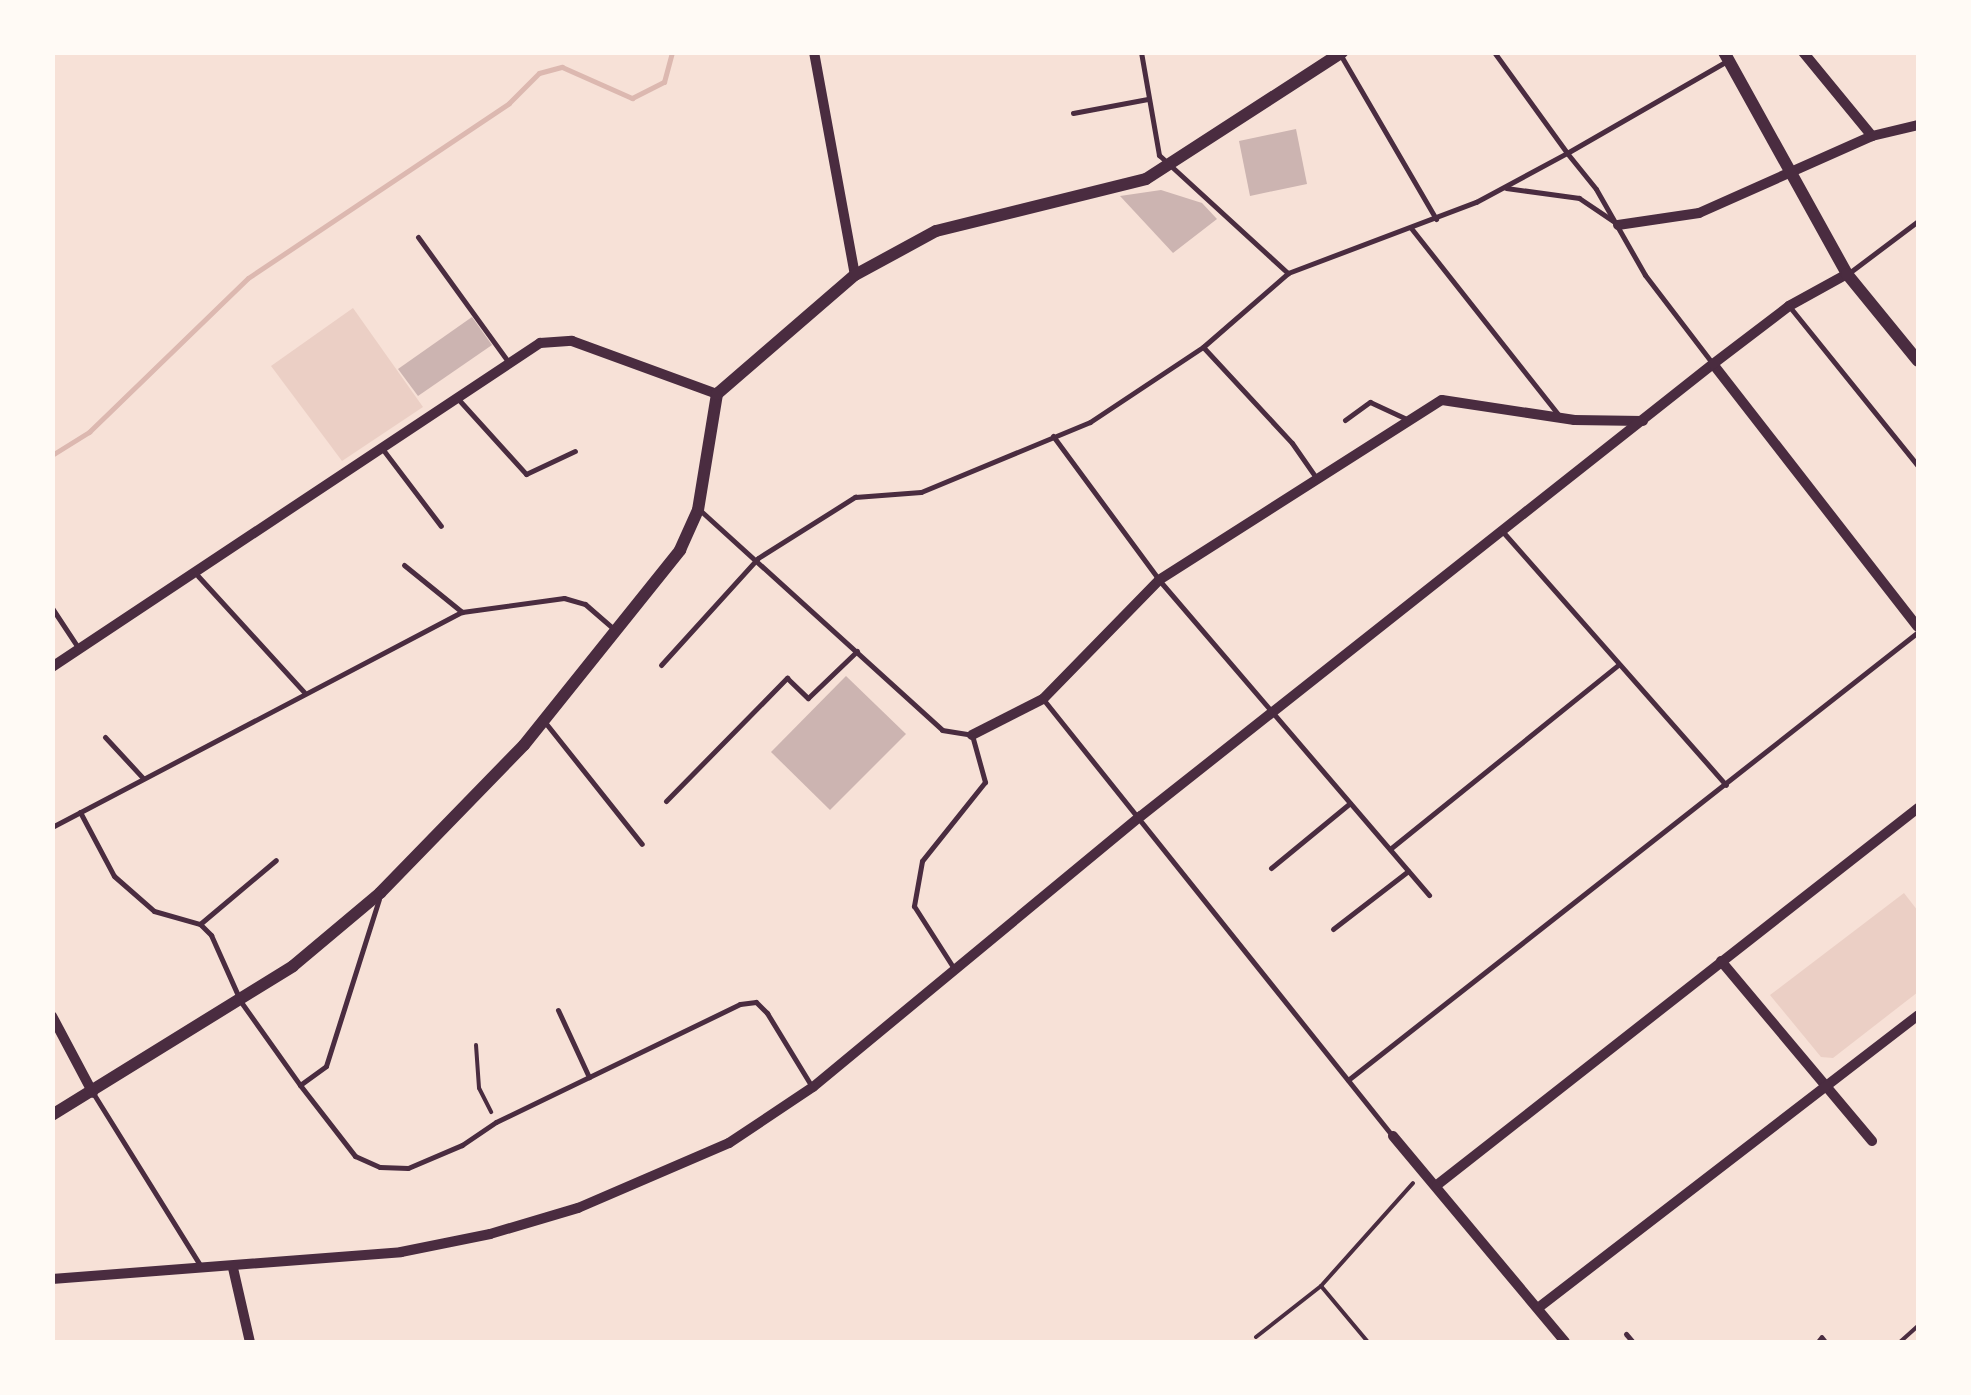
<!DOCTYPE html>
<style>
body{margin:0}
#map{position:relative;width:1971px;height:1395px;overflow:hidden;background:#f7e1d7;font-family:"IBM Plex Sans",sans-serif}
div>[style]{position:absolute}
.green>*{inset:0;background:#ebcfc5}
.stream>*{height:5px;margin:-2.5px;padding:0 2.5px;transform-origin:2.5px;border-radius:2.5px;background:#dcb8b0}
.building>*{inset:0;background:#ccb4b1}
.path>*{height:4px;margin:-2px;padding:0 2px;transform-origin:2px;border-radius:2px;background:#4a2c40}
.service>*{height:5px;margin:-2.5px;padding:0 2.5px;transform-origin:2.5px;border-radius:2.5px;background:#4a2c40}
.minor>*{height:10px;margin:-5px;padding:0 5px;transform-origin:5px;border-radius:5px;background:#4a2c40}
.tertiary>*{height:12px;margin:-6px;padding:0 6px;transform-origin:6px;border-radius:6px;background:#4a2c40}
span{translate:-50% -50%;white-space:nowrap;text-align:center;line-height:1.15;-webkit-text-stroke:10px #fffaf5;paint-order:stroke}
.frame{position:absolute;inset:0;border:55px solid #fffaf5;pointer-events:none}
</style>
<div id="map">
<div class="green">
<div style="clip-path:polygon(353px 308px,423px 407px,342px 461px,271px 366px)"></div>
<div style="clip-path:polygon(1904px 893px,1918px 911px,1918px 992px,1833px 1058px,1821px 1057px,1770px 995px)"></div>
</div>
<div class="stream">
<div style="left:52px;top:455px;width:44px;rotate:-31.9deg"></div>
<div style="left:89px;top:432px;width:221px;rotate:-44.1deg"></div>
<div style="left:248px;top:278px;width:314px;rotate:-33.8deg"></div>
<div style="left:509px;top:103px;width:42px;rotate:-45deg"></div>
<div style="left:539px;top:73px;width:24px;rotate:-15deg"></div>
<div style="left:562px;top:67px;width:77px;rotate:23.9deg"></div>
<div style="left:632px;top:98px;width:36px;rotate:-27deg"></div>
<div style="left:664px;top:82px;width:31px;rotate:-75deg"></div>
</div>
<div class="building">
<div style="clip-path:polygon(1296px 129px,1307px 184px,1250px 196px,1239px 141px)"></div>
<div style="clip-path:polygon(1161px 190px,1202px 203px,1217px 219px,1173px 253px,1120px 196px)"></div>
<div style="clip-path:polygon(472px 317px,492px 345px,418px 396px,398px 369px)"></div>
<div style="clip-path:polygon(846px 676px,906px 734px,830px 810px,771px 752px)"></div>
</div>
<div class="path">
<div style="left:476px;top:1045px;width:43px;rotate:86deg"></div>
<div style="left:479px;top:1088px;width:27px;rotate:63deg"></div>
<div style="left:1321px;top:1286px;width:73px;rotate:50deg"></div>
<div style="left:1256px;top:1337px;width:83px;rotate:-38.1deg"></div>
<div style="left:1321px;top:1286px;width:138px;rotate:-48.2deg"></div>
<div style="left:1818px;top:1342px;width:6px;rotate:-51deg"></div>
<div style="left:1822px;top:1337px;width:6px;rotate:51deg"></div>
<div style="left:1900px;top:1342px;width:24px;rotate:-42deg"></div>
</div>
<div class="service">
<div style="left:1141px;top:52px;width:105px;rotate:80.1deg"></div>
<div style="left:1159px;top:155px;width:175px;rotate:42.5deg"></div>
<div style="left:1494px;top:52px;width:125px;rotate:54.1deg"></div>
<div style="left:1567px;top:153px;width:185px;rotate:-29.9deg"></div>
<div style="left:1340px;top:54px;width:191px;rotate:59.8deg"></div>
<div style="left:1073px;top:113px;width:76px;rotate:-10.6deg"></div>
<div style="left:1506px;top:188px;width:74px;rotate:7.8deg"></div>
<div style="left:1579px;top:198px;width:45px;rotate:34deg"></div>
<div style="left:1411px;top:228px;width:237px;rotate:51.7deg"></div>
<div style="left:418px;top:237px;width:157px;rotate:54.1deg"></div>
<div style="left:1849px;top:273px;width:86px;rotate:-37deg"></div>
<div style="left:1789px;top:306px;width:206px;rotate:51.1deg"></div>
<div style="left:1204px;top:348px;width:129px;rotate:47.2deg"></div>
<div style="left:1292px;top:443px;width:44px;rotate:55.2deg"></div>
<div style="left:459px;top:400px;width:100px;rotate:47.8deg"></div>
<div style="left:526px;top:474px;width:54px;rotate:-25.1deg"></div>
<div style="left:1345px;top:420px;width:31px;rotate:-36deg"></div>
<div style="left:1370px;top:402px;width:38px;rotate:25deg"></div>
<div style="left:1053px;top:436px;width:179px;rotate:53.6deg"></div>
<div style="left:1159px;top:580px;width:415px;rotate:49.4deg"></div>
<div style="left:384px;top:451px;width:94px;rotate:52.8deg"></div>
<div style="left:702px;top:512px;width:324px;rotate:42.2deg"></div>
<div style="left:942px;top:730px;width:30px;rotate:9deg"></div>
<div style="left:972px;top:735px;width:49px;rotate:74.5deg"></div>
<div style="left:985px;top:782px;width:101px;rotate:128.6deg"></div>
<div style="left:922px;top:861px;width:46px;rotate:100.1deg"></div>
<div style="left:914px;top:906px;width:76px;rotate:57.4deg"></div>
<div style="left:1503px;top:532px;width:337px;rotate:48.6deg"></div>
<div style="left:404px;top:565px;width:75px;rotate:39deg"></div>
<div style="left:198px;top:576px;width:157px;rotate:47.6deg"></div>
<div style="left:52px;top:608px;width:49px;rotate:56.6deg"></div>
<div style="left:661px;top:665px;width:144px;rotate:-47.8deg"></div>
<div style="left:758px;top:558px;width:115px;rotate:-32.2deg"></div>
<div style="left:855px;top:497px;width:66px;rotate:-4.3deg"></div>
<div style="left:921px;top:492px;width:183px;rotate:-22.5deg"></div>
<div style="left:1090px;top:422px;width:136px;rotate:-33.6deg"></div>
<div style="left:1203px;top:347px;width:113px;rotate:-41deg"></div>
<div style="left:1288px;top:273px;width:201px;rotate:-20.7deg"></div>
<div style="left:1476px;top:202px;width:103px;rotate:-28.3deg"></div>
<div style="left:1567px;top:153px;width:46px;rotate:51.1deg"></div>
<div style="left:1596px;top:189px;width:99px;rotate:60.3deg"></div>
<div style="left:1645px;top:275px;width:112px;rotate:52.6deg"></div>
<div style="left:1043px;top:699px;width:557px;rotate:51.34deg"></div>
<div style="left:544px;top:721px;width:157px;rotate:51.5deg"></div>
<div style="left:105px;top:737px;width:56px;rotate:47.2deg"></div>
<div style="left:666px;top:801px;width:173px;rotate:-45.5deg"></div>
<div style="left:787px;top:678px;width:29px;rotate:44deg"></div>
<div style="left:808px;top:698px;width:68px;rotate:-43.8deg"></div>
<div style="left:80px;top:812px;width:72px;rotate:62deg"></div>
<div style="left:114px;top:876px;width:53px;rotate:41.2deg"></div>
<div style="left:154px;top:911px;width:48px;rotate:15.8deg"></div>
<div style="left:200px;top:924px;width:16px;rotate:45deg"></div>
<div style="left:211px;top:935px;width:73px;rotate:65.9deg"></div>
<div style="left:241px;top:1002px;width:102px;rotate:54.6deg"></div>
<div style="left:300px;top:1085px;width:90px;rotate:52.2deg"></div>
<div style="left:355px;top:1156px;width:27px;rotate:24deg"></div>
<div style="left:380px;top:1167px;width:28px;rotate:2deg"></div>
<div style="left:408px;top:1168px;width:59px;rotate:-23.1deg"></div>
<div style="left:462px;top:1145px;width:41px;rotate:-34.1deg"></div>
<div style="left:496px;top:1122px;width:271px;rotate:-25.8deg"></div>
<div style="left:740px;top:1004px;width:16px;rotate:-7deg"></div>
<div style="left:756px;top:1002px;width:16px;rotate:45deg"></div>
<div style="left:767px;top:1013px;width:84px;rotate:58.6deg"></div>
<div style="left:52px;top:827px;width:463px;rotate:-27.7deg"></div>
<div style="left:462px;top:612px;width:103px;rotate:-7.8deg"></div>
<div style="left:564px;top:598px;width:22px;rotate:16deg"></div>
<div style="left:585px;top:604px;width:38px;rotate:41deg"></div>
<div style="left:1390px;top:849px;width:294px;rotate:-38.9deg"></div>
<div style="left:1271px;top:868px;width:102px;rotate:-39.4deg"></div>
<div style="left:200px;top:924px;width:99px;rotate:-40.1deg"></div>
<div style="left:1333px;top:929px;width:95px;rotate:-37.7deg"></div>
<div style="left:558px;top:1010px;width:74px;rotate:65.2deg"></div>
<div style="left:1348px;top:1080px;width:725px;rotate:-38.17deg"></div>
<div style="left:300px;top:1085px;width:32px;rotate:-36deg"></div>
<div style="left:326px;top:1066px;width:175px;rotate:-72.4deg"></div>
<div style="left:93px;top:1093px;width:203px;rotate:58.1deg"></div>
<div style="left:1626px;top:1334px;width:11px;rotate:49deg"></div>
</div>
<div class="minor">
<div style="left:814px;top:52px;width:227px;rotate:79.6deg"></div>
<div style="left:1803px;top:52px;width:109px;rotate:50.6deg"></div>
<div style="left:1618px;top:225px;width:82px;rotate:-8.4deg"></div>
<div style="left:1699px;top:213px;width:189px;rotate:-24deg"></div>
<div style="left:1872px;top:136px;width:47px;rotate:-13.4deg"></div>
<div style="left:1713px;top:364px;width:333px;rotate:52.1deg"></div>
<div style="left:52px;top:667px;width:586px;rotate:-33.58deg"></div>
<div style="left:540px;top:343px;width:32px;rotate:-4deg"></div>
<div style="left:572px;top:341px;width:154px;rotate:20.1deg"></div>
<div style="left:972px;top:735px;width:80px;rotate:-26.9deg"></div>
<div style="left:1043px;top:699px;width:166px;rotate:-45.7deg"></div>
<div style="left:1159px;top:580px;width:335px;rotate:-32.5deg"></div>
<div style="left:1442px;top:400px;width:134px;rotate:8.6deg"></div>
<div style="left:1574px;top:420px;width:69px;rotate:0.8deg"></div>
<div style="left:1721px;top:961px;width:235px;rotate:50deg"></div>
<div style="left:52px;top:1016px;width:87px;rotate:62deg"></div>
<div style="left:1393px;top:1136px;width:268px;rotate:50.1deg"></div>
<div style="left:1437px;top:1185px;width:611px;rotate:-38.09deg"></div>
<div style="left:233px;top:1268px;width:76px;rotate:77.1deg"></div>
<div style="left:52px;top:1279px;width:350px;rotate:-4.4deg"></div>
<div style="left:401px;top:1252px;width:91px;rotate:-11.4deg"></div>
<div style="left:490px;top:1234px;width:92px;rotate:-16.5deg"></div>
<div style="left:578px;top:1208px;width:164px;rotate:-23.3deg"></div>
<div style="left:729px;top:1143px;width:101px;rotate:-33.7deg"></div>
<div style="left:813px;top:1087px;width:425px;rotate:-39.6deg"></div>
<div style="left:1141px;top:816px;width:729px;rotate:-38.32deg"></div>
<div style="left:1713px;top:364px;width:96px;rotate:-37.3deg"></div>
<div style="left:1789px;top:306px;width:66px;rotate:-28.9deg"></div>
<div style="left:1538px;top:1308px;width:480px;rotate:-37.6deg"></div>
</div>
<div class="tertiary">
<div style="left:1724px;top:52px;width:254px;rotate:61deg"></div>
<div style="left:1847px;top:274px;width:112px;rotate:50.8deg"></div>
<div style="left:52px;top:1115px;width:283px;rotate:-31.7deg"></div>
<div style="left:293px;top:966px;width:114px;rotate:-40deg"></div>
<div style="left:380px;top:893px;width:206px;rotate:-45.8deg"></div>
<div style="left:524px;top:745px;width:250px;rotate:-51.3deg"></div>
<div style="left:680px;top:550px;width:44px;rotate:-65.8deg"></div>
<div style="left:698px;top:510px;width:118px;rotate:-80.7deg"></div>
<div style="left:717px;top:394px;width:182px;rotate:-40.8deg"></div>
<div style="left:855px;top:275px;width:92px;rotate:-28.5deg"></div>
<div style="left:936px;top:231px;width:216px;rotate:-13.9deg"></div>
<div style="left:1146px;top:179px;width:234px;rotate:-32.9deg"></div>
</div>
<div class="frame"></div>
</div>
